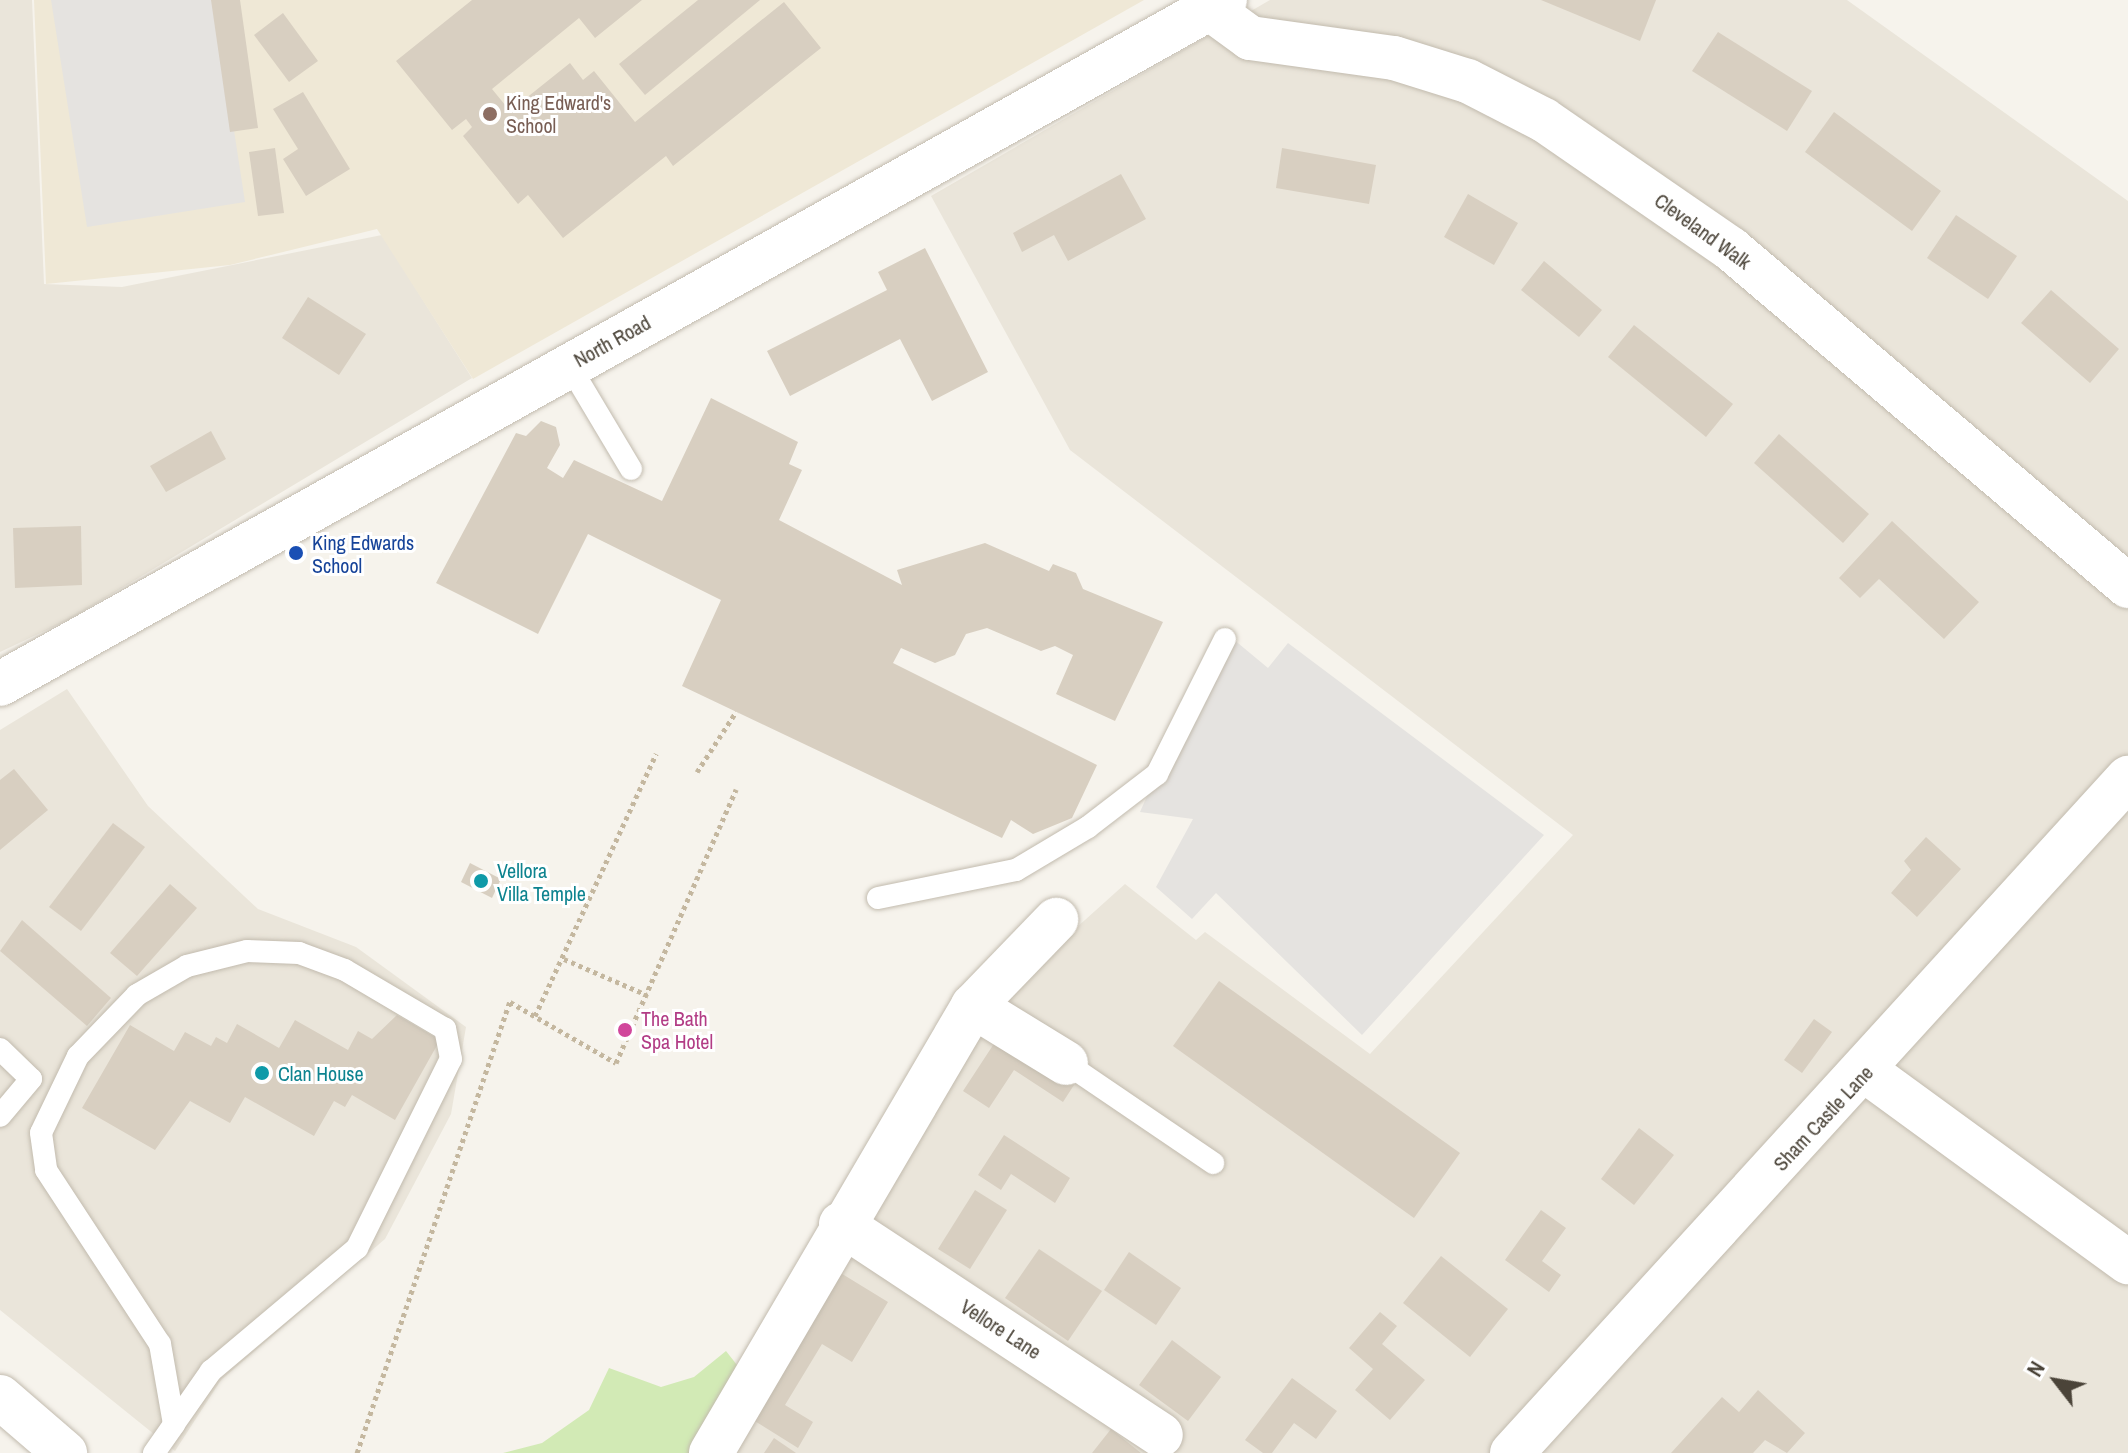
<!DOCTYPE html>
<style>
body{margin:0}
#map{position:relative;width:2128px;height:1453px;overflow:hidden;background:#f6f3ec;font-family:"Archivo Narrow",sans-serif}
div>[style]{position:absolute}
.residential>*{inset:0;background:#eae5da}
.education>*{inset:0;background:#efe8d6}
.green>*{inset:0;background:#d2eab5}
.parking>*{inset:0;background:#e5e3e0}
.building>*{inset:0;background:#d8cfc1}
.path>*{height:5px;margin-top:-2.5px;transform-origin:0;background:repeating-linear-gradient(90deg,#c4b79f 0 4px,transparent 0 8px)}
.roads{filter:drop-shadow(0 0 2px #c2bbae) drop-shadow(0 0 2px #c2bbae)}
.service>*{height:22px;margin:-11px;padding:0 11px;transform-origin:11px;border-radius:11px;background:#fff}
.minor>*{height:44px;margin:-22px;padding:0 22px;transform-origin:22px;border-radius:22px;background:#fff}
.tertiary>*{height:44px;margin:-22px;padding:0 22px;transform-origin:22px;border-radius:22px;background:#fff}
.dots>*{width:22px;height:22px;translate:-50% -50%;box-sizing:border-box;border:4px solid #fff;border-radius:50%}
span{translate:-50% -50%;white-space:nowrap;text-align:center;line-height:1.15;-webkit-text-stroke:6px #fff;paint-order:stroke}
.education-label{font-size:20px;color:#785e54}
.left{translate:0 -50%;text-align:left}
.street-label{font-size:20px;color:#4b4439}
.transit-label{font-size:20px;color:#164399}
.culture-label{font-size:20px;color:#0d838f}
.hotel-label{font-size:20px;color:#b23c85}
.north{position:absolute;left:2016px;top:1341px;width:80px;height:80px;-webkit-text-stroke:6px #fff;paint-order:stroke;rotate:301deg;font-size:22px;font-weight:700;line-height:32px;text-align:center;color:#4b4439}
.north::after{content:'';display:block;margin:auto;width:28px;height:36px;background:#4b4439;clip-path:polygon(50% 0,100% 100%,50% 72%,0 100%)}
</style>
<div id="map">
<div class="residential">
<div style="clip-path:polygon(0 0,32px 0,44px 284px,122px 287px,382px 235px,472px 378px,70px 619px,0 652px)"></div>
<div style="clip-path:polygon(1270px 0,1847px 0,2128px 201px,2128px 1453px,726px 1453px,975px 1019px,1125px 884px,1196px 940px,1205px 932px,1370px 1054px,1573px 835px,1070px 450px,931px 196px)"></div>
<div style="clip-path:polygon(67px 689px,148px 806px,258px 909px,356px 947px,466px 1027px,451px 1114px,385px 1239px,221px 1380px,175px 1451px,0 1310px,0 730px)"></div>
</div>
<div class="education">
<div style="clip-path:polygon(34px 0,1144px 0,473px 379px,377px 229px,230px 265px,46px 284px)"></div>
</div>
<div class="green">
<div style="clip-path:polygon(726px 1351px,737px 1365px,691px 1453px,503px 1453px,542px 1443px,589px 1410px,609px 1368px,661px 1387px,694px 1377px)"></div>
</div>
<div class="parking">
<div style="clip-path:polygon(51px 0,214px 0,245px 202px,87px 227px)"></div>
<div style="clip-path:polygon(1221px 629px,1268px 668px,1288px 643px,1544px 835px,1362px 1035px,1216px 893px,1192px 919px,1156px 887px,1193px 819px,1140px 812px)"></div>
</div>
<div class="building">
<div style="clip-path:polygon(211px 0,240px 0,258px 128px,230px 132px)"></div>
<div style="clip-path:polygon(472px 0,642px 0,595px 38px,579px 18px,492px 89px,510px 111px,570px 63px,583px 80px,594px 71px,635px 122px,784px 2px,821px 48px,673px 166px,666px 156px,563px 238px,528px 195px,518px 204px,463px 136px,472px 127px,466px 119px,452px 130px,396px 61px)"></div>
<div style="clip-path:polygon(698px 0,760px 0,645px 95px,619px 64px)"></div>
<div style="clip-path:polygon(1541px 0,1656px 0,1640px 41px)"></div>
<div style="clip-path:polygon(283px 13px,318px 61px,289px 82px,254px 35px)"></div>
<div style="clip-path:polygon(1718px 32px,1812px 91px,1787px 131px,1692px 71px)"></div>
<div style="clip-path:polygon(303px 92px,350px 169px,306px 196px,283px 159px,298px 149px,273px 109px)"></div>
<div style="clip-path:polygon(1834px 112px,1941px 191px,1912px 231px,1805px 152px)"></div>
<div style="clip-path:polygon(275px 148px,284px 213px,258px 216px,249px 152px)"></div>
<div style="clip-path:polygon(1282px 148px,1376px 165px,1369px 204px,1276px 188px)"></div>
<div style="clip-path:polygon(1121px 174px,1146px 219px,1068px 261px,1054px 235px,1022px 252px,1013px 233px)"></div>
<div style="clip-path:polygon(1468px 194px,1518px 223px,1494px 265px,1444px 237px)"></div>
<div style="clip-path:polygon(1956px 215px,2017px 256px,1988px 299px,1927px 258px)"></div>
<div style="clip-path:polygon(925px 248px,988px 372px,932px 401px,900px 339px,790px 396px,767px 351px,887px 290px,878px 272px)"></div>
<div style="clip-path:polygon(1544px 261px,1602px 310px,1579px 337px,1521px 290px)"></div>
<div style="clip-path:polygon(2051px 290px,2119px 349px,2090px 383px,2021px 323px)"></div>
<div style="clip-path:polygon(308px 297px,366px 334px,339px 375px,282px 338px)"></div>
<div style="clip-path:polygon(1634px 325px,1733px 404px,1706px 437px,1608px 357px)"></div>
<div style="clip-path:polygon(711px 398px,798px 442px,789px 464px,802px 470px,779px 520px,902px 585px,897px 570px,985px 543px,1049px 571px,1053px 564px,1076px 573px,1083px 589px,1163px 622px,1115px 721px,1056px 694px,1073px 655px,1055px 646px,1041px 651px,987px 628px,966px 634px,955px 655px,935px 663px,901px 648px,893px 663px,1097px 765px,1072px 818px,1033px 834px,1011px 820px,1002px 838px,682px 686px,721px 600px,588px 534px,538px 634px,436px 583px,516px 433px,526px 436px,541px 421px,556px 427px,560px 445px,547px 468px,563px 478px,574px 460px,662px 501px)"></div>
<div style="clip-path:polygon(211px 431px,226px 459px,166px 492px,150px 466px)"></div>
<div style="clip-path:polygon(1779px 434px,1869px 514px,1843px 543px,1754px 463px)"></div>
<div style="clip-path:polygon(1892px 521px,1979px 602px,1944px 639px,1879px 579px,1860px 598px,1839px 578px)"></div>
<div style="clip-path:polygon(81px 526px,82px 585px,15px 588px,13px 528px)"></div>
<div style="clip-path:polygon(14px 769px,48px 810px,0 850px,0 780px)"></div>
<div style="clip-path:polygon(113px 823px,145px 847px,81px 931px,49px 907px)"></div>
<div style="clip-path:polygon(1926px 837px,1961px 869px,1917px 917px,1891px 893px,1911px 870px,1904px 861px)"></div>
<div style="clip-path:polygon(470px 863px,501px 879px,492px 898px,461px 882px)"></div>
<div style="clip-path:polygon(170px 884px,197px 908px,137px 976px,110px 953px)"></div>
<div style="clip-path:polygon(22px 920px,111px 998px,87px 1026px,0 951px)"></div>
<div style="clip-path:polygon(1219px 981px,1460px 1153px,1414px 1218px,1173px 1046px)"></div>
<div style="clip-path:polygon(397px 1015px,440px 1040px,395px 1120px,352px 1095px,345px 1107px,334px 1101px,314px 1136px,245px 1097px,230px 1123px,190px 1101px,155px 1150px,82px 1108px,130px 1025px,174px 1051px,185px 1032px,211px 1046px,216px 1037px,227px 1043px,237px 1024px,279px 1048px,295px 1020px,348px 1050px,358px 1031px,372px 1039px)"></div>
<div style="clip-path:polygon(1814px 1019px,1832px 1032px,1802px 1073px,1784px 1060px)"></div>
<div style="clip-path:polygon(999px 1036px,1074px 1085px,1063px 1102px,1014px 1070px,989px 1108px,963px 1091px)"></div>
<div style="clip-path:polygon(1639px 1128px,1674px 1155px,1634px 1205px,1601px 1179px)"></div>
<div style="clip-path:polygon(1004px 1135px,1070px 1178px,1055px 1203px,1011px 1174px,1001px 1190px,978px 1175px)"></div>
<div style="clip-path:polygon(975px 1190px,1007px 1210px,970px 1269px,938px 1249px)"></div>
<div style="clip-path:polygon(1541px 1210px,1566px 1228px,1542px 1261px,1561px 1275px,1549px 1292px,1505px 1260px)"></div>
<div style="clip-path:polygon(1039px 1249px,1102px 1291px,1068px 1341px,1005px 1298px)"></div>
<div style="clip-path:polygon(1129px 1252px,1181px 1288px,1156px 1325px,1104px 1290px)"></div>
<div style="clip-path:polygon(1441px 1256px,1508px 1309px,1470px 1357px,1403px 1303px)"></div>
<div style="clip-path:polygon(839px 1272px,888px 1302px,852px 1362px,822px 1344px,785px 1405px,813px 1422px,798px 1448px,750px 1418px)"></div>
<div style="clip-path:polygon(1380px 1312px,1397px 1326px,1382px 1344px,1425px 1380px,1390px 1420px,1355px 1390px,1373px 1369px,1349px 1348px)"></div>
<div style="clip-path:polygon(1172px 1340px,1221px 1377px,1188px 1421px,1139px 1385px)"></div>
<div style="clip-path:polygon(1292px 1378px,1337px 1411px,1316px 1439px,1294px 1423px,1272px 1453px,1263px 1453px,1245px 1440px)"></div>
<div style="clip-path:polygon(1758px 1390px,1805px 1433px,1787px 1453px,1765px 1440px,1753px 1453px,1671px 1453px,1722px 1397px,1739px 1412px)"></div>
<div style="clip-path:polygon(1111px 1429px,1141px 1453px,1092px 1453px)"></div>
<div style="clip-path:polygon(774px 1438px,796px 1453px,764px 1453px)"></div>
</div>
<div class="path">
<div style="left:697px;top:772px;width:72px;rotate:-57deg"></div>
<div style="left:564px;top:959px;width:90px;rotate:23.4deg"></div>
<div style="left:535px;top:1016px;width:289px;rotate:-65.2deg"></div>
<div style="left:357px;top:1453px;width:476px;rotate:-71.3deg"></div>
<div style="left:510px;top:1002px;width:122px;rotate:29.9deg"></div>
<div style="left:616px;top:1063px;width:299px;rotate:-66.3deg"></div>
</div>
<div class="roads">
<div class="service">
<div style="left:569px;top:365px;width:121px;rotate:59.2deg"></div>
<div style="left:878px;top:898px;width:141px;rotate:-11.5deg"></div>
<div style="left:1016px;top:870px;width:84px;rotate:-30.8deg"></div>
<div style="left:1088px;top:827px;width:87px;rotate:-37.5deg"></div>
<div style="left:1157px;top:774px;width:151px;rotate:-63.3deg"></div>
<div style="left:0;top:1049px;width:43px;rotate:44.1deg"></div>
<div style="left:31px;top:1079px;width:48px;rotate:130deg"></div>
<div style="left:1066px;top:1063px;width:178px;rotate:34.2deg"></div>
<div style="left:154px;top:1453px;width:35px;rotate:-55deg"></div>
<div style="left:174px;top:1424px;width:65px;rotate:-55.1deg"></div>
<div style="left:211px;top:1371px;width:191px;rotate:-40.1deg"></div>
<div style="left:357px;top:1248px;width:211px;rotate:-63.6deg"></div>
<div style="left:451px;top:1059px;width:31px;rotate:-101deg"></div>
<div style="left:445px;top:1029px;width:116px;rotate:-149.5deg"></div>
<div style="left:345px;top:970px;width:49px;rotate:-159.7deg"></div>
<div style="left:299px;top:953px;width:52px;rotate:-177.8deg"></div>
<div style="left:247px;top:951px;width:62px;rotate:166deg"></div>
<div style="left:187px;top:966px;width:58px;rotate:149.9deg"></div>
<div style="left:137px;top:995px;width:85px;rotate:134deg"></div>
<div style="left:78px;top:1056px;width:85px;rotate:115.7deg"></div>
<div style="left:41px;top:1133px;width:37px;rotate:82deg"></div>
<div style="left:46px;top:1170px;width:208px;rotate:56.8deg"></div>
<div style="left:160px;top:1344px;width:81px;rotate:80.1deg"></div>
</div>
<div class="minor">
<div style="left:1209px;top:8px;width:51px;rotate:36.2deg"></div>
<div style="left:1250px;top:38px;width:145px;rotate:7.9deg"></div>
<div style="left:1394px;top:58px;width:77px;rotate:17.3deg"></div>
<div style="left:1468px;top:81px;width:85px;rotate:27.2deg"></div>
<div style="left:1544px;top:120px;width:227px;rotate:34.6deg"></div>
<div style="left:1731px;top:249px;width:521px;rotate:40.33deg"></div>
<div style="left:973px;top:1006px;width:109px;rotate:31.5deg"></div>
<div style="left:1867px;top:1072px;width:323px;rotate:36.1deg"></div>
<div style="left:841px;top:1224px;width:383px;rotate:33.4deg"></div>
<div style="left:0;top:1397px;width:86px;rotate:40.7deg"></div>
<div style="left:711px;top:1453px;width:518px;rotate:-59.62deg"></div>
<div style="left:973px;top:1006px;width:120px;rotate:-46deg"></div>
<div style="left:1512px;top:1453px;width:914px;rotate:-47.62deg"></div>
</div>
<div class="tertiary">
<div style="left:0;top:684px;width:1403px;rotate:-29.18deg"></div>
</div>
</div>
<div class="dots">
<div style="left:490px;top:114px;background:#8d6e63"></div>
<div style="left:296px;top:553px;background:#1a4fb4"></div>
<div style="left:481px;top:881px;background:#0f9aa8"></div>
<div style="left:625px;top:1030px;background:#d1479c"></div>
<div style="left:262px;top:1073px;background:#0f9aa8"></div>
</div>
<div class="education-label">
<span class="left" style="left:506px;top:114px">King Edward's<br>School</span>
</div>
<div class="street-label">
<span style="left:1703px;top:231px;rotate:36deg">Cleveland Walk</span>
<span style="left:612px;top:341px;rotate:-29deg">North Road</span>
<span style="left:1823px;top:1118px;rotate:-47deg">Sham Castle Lane</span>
<span style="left:1001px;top:1329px;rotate:33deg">Vellore Lane</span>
</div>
<div class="transit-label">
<span class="left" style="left:312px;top:554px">King Edwards<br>School</span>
</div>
<div class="culture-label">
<span class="left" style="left:497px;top:882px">Vellora<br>Villa Temple</span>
<span class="left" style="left:278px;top:1073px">Clan House</span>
</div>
<div class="hotel-label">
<span class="left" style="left:641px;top:1030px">The Bath<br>Spa Hotel</span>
</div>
<div class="north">N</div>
</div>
